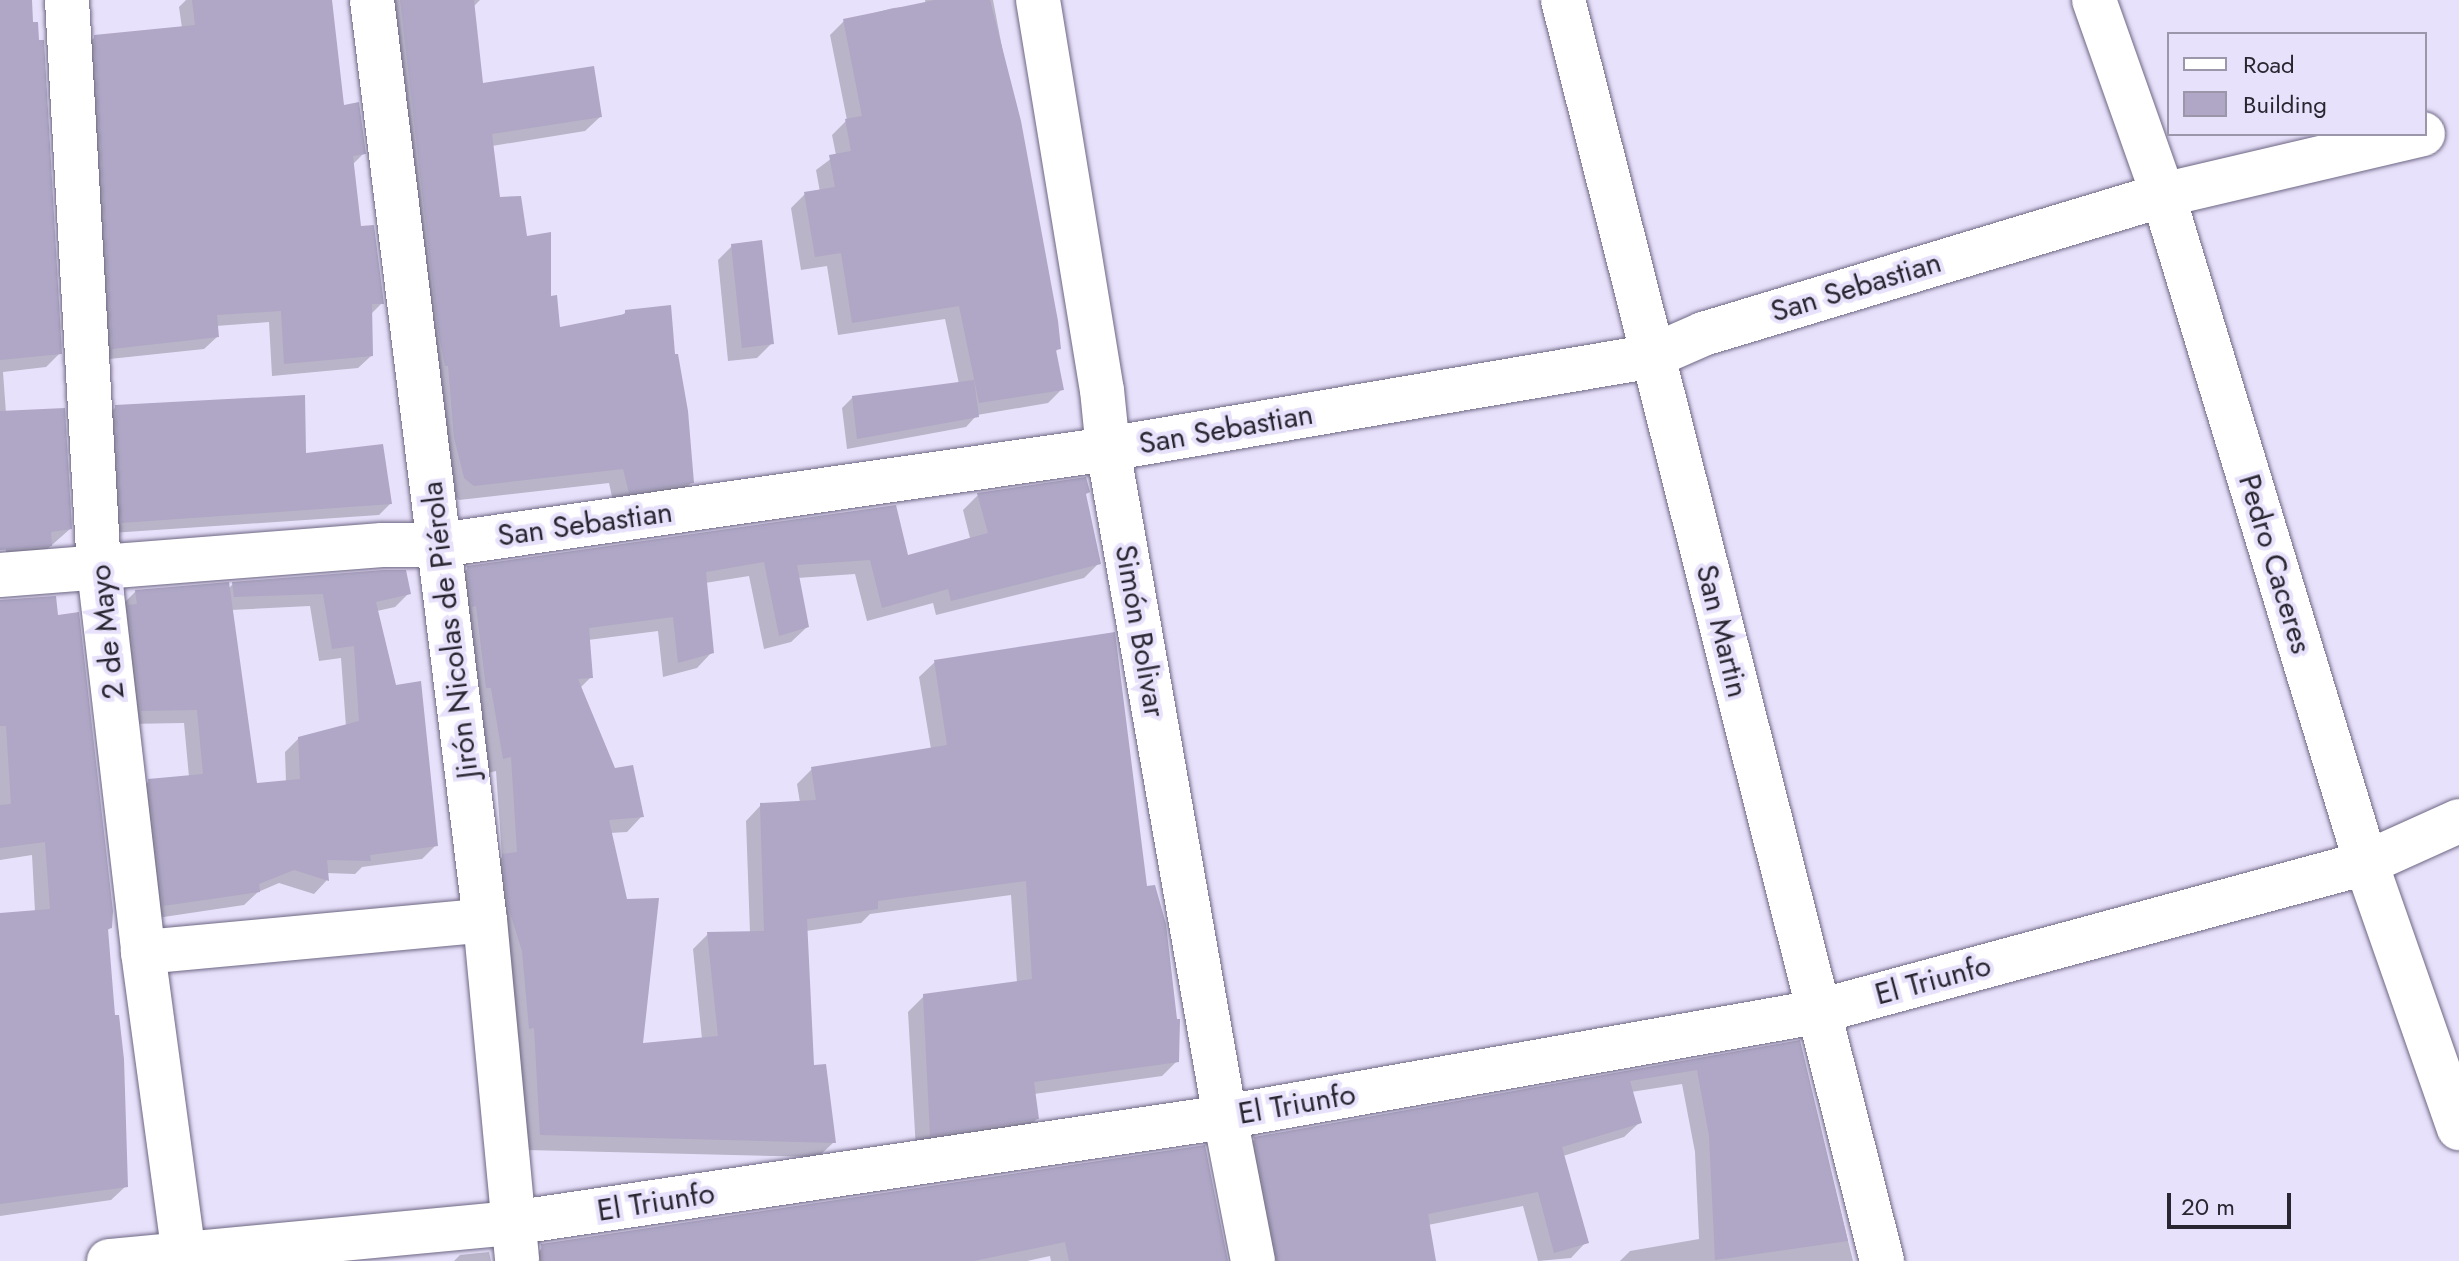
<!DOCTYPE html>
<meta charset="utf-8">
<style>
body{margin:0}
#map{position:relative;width:2459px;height:1261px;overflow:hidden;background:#e8e1fb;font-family:Jost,sans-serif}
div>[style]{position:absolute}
.shadow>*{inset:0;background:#0003}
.building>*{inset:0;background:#afa7c5}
.roads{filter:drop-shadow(0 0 2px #6e6783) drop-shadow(0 0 2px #6e6783)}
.minor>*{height:44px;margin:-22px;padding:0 22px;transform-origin:22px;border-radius:22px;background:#fff}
span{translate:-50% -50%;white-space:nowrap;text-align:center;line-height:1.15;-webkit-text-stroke:8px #e8e1fb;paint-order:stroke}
.street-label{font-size:30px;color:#292631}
.legend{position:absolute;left:2167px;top:32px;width:260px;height:104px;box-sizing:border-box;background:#e8e1fb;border:2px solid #9c96aa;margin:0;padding:10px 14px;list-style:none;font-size:24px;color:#292631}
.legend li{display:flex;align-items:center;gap:16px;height:40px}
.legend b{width:40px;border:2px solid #9c96aa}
.scale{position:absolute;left:2167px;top:1193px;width:124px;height:36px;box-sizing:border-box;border:4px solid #292631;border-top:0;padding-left:10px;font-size:24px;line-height:28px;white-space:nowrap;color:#292631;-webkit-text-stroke:6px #e8e1fb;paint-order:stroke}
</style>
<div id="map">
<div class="shadow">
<div style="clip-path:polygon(0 0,30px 0,60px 353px,46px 367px,3px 372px,6px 413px,70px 529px,36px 559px,7px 561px,0 498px)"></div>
<div style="clip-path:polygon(186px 0,330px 0,342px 107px,364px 153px,352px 165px,360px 228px,382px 303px,370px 315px,371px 356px,358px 368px,272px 376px,269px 322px,216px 326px,217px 337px,204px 349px,100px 360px,82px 49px,95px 37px,182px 28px,179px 7px)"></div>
<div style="clip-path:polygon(383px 0,480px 0,472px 8px,482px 85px,600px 117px,585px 131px,492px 146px,499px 200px,525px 238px,559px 330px,621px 316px,626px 312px,673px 356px,692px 482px,677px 497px,614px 506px,609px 483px,459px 500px,450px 492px)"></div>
<div style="clip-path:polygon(925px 0,993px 0,1059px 348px,1054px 353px,1062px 389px,1048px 403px,977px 415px,966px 427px,847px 449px,842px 408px,853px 397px,959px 384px,945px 319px,838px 335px,827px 266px,801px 270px,791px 208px,805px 194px,820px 192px,816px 170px,836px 155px,832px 135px,847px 120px,830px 35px,844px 21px,893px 8px,926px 5px)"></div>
<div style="clip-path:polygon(732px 246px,772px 343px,757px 358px,728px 361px,718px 260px)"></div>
<div style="clip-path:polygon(116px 407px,305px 455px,390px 504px,379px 515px,111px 533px,104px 418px)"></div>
<div style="clip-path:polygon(978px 495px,1084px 495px,1099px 563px,1084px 578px,936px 615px,933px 603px,867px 621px,855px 574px,797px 578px,807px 627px,791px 642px,764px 649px,749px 576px,705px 583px,712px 652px,697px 668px,663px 677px,658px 631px,588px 640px,591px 677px,580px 688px,613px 770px,642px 816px,627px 832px,610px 833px,641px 1045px,702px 1039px,693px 949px,708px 934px,750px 933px,746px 821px,761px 805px,800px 803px,797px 784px,812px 769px,931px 749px,919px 677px,935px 662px,1145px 888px,1177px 1061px,1162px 1076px,1034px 1094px,1037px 1119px,1021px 1134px,916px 1150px,908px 1012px,924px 996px,1017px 983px,1011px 895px,870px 914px,861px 923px,806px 931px,812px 1068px,834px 1142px,818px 1157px,526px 1150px,519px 1042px,514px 1043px,488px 871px,502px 857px,496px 771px,488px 773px,452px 584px,468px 568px,906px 558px,970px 538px,963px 510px)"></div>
<div style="clip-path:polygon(evenodd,233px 584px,409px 593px,395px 607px,377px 611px,436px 845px,422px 859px,362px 867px,355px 874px,326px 873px,327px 880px,314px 894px,279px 883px,258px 892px,244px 905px,150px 919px,135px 795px,149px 781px,189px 777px,184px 723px,127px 724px,122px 605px,136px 591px,228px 589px,233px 584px,310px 606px,319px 661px,341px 658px,346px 727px,299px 738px,285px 752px,286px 782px,255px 785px,231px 610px,310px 606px)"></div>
<div style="clip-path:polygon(0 602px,110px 928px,106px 932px,126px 1186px,111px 1200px,0 1216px,0 915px,35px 912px,32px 855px,0 860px)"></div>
<div style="clip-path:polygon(1799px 1043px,1853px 1261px,1620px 1261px,1630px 1251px,1699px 1239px,1695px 1152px,1682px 1084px,1631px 1092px,1640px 1122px,1624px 1137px,1563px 1156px,1586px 1242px,1571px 1258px,1538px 1261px,1523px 1206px,1428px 1225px,1434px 1261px,1261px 1261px,1240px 1154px,1255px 1139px)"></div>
<div style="clip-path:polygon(1203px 1148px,1226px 1261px,1051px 1261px,1050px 1256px,1027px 1261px,530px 1261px,545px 1245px)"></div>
<div style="clip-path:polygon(489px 1252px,491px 1261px,454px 1261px,460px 1255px)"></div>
</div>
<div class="building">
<div style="clip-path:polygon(0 0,32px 0,33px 22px,38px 22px,39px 40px,44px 40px,62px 354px,0 360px)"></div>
<div style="clip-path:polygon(192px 0,332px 0,344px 105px,359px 102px,366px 154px,353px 156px,361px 226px,374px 225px,384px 304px,372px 304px,373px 356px,284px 364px,281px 311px,217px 315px,219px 337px,112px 349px,94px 35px,195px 25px)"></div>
<div style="clip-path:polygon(400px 0,474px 0,483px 83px,594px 66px,602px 117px,492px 134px,500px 197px,521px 196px,527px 236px,551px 232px,551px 296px,557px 295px,560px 327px,625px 314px,625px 310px,671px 305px,675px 354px,678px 354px,688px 411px,694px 483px,629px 493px,623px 469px,474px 486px,464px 478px,454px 437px,448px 366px,445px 366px,438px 331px)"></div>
<div style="clip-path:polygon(935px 0,990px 0,1021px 121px,1058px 321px,1061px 349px,1056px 350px,1064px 390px,979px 403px,959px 306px,852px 323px,841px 253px,815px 257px,804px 192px,835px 187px,829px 155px,851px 151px,845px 119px,862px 116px,843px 19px)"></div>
<div style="clip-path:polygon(762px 240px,774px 344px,742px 348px,731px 244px)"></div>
<div style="clip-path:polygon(974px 380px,979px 417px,857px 439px,852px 396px)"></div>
<div style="clip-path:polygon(305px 395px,306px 453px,383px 444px,392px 504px,121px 523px,115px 405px)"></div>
<div style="clip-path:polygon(65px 408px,72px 529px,51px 532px,52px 546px,0 550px,0 411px)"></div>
<div style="clip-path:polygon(1086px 477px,1090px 492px,1086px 494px,1101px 564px,951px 601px,948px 589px,882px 608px,870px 560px,797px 565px,809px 627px,779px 636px,764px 562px,706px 572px,714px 653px,678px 663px,673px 617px,589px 628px,593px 678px,578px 679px,615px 768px,633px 765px,644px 817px,609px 820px,627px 899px,659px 898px,643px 1043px,718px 1036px,707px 932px,764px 931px,760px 803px,816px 800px,811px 767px,947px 745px,934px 660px,1115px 632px,1147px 886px,1155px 885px,1166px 924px,1177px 1019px,1180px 1019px,1179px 1062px,1034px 1082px,1039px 1119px,930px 1136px,923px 994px,1032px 979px,1026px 881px,878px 901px,878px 909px,807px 919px,814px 1065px,826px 1064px,836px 1143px,540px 1135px,534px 1028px,529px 1029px,522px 951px,508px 906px,502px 854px,517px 852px,511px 757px,503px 759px,491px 688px,486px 688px,476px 606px,472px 607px,467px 566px,896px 505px,908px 555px,988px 533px,977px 493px)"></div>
<div style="clip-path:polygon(383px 570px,406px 570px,411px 594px,376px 602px,396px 685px,421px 681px,438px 846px,370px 855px,371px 861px,327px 860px,329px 881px,294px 870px,259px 884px,260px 892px,163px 906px,148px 779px,203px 774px,197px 710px,141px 711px,128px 605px,137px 604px,135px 590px,229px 582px,257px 783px,300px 779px,298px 737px,359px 721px,354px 646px,332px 649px,323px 594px,234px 597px,232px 582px)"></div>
<div style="clip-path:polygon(56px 596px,58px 615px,79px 612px,113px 911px,112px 928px,108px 929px,115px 1015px,119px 1015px,124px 1059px,128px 1187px,0 1204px,0 913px,50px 909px,45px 842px,0 848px,0 805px,11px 804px,6px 726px,0 726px,0 600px)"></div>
<div style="clip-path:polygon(1800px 1040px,1848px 1241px,1715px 1260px,1709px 1136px,1697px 1070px,1630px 1081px,1642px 1123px,1562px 1147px,1589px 1243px,1554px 1253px,1538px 1192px,1428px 1214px,1436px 1261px,1277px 1261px,1254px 1137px)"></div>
<div style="clip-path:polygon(1205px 1145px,1228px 1261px,1069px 1261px,1065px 1242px,974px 1261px,542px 1261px,541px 1244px)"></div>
</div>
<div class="roads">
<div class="minor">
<div style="left:67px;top:0;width:570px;rotate:86.78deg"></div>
<div style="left:99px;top:569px;width:386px;rotate:83.4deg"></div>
<div style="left:143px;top:952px;width:312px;rotate:82.3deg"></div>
<div style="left:372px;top:0;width:927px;rotate:83deg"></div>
<div style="left:485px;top:920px;width:342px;rotate:84.6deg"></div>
<div style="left:1038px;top:0;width:395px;rotate:80.7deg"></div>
<div style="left:1102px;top:390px;width:59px;rotate:84.2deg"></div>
<div style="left:1108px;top:449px;width:678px;rotate:80.07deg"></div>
<div style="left:1225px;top:1117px;width:147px;rotate:79deg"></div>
<div style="left:1563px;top:0;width:1301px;rotate:75.8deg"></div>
<div style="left:2094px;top:0;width:207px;rotate:70.5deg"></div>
<div style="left:2163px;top:195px;width:698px;rotate:73.1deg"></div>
<div style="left:2366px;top:863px;width:281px;rotate:70.7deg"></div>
<div style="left:0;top:575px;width:383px;rotate:-4.5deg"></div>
<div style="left:382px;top:545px;width:58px"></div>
<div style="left:440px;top:545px;width:675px;rotate:-8.18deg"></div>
<div style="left:1108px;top:449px;width:553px;rotate:-9.68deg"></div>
<div style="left:1653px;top:356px;width:55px;rotate:-23.7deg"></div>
<div style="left:1703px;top:334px;width:481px;rotate:-16.8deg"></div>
<div style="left:2163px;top:195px;width:267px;rotate:-13.2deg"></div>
<div style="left:143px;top:952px;width:343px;rotate:-5.3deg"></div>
<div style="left:109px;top:1261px;width:405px;rotate:-5.4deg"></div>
<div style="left:512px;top:1223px;width:721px;rotate:-8.46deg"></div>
<div style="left:1225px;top:1117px;width:600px;rotate:-10.07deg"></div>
<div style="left:1816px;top:1012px;width:570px;rotate:-15.16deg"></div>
<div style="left:2366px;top:863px;width:102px;rotate:-24.3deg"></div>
</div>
</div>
<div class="street-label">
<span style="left:1856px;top:287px;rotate:-17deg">San Sebastian</span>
<span style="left:1226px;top:429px;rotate:-10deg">San Sebastian</span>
<span style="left:585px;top:524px;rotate:-8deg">San Sebastian</span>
<span style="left:2275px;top:564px;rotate:73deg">Pedro Caceres</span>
<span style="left:450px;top:630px;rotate:-97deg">Jirón Nicolas de Piérola</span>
<span style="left:1140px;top:631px;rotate:80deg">Simón Bolivar</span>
<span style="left:1722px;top:631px;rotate:76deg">San Martin</span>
<span style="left:107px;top:632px;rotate:-96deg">2 de Mayo</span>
<span style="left:1933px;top:980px;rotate:-15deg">El Triunfo</span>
<span style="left:1297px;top:1104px;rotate:-10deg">El Triunfo</span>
<span style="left:656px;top:1202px;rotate:-9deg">El Triunfo</span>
</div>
<ul class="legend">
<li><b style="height:10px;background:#fff"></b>Road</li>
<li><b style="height:22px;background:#afa7c5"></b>Building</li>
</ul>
<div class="scale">20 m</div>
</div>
